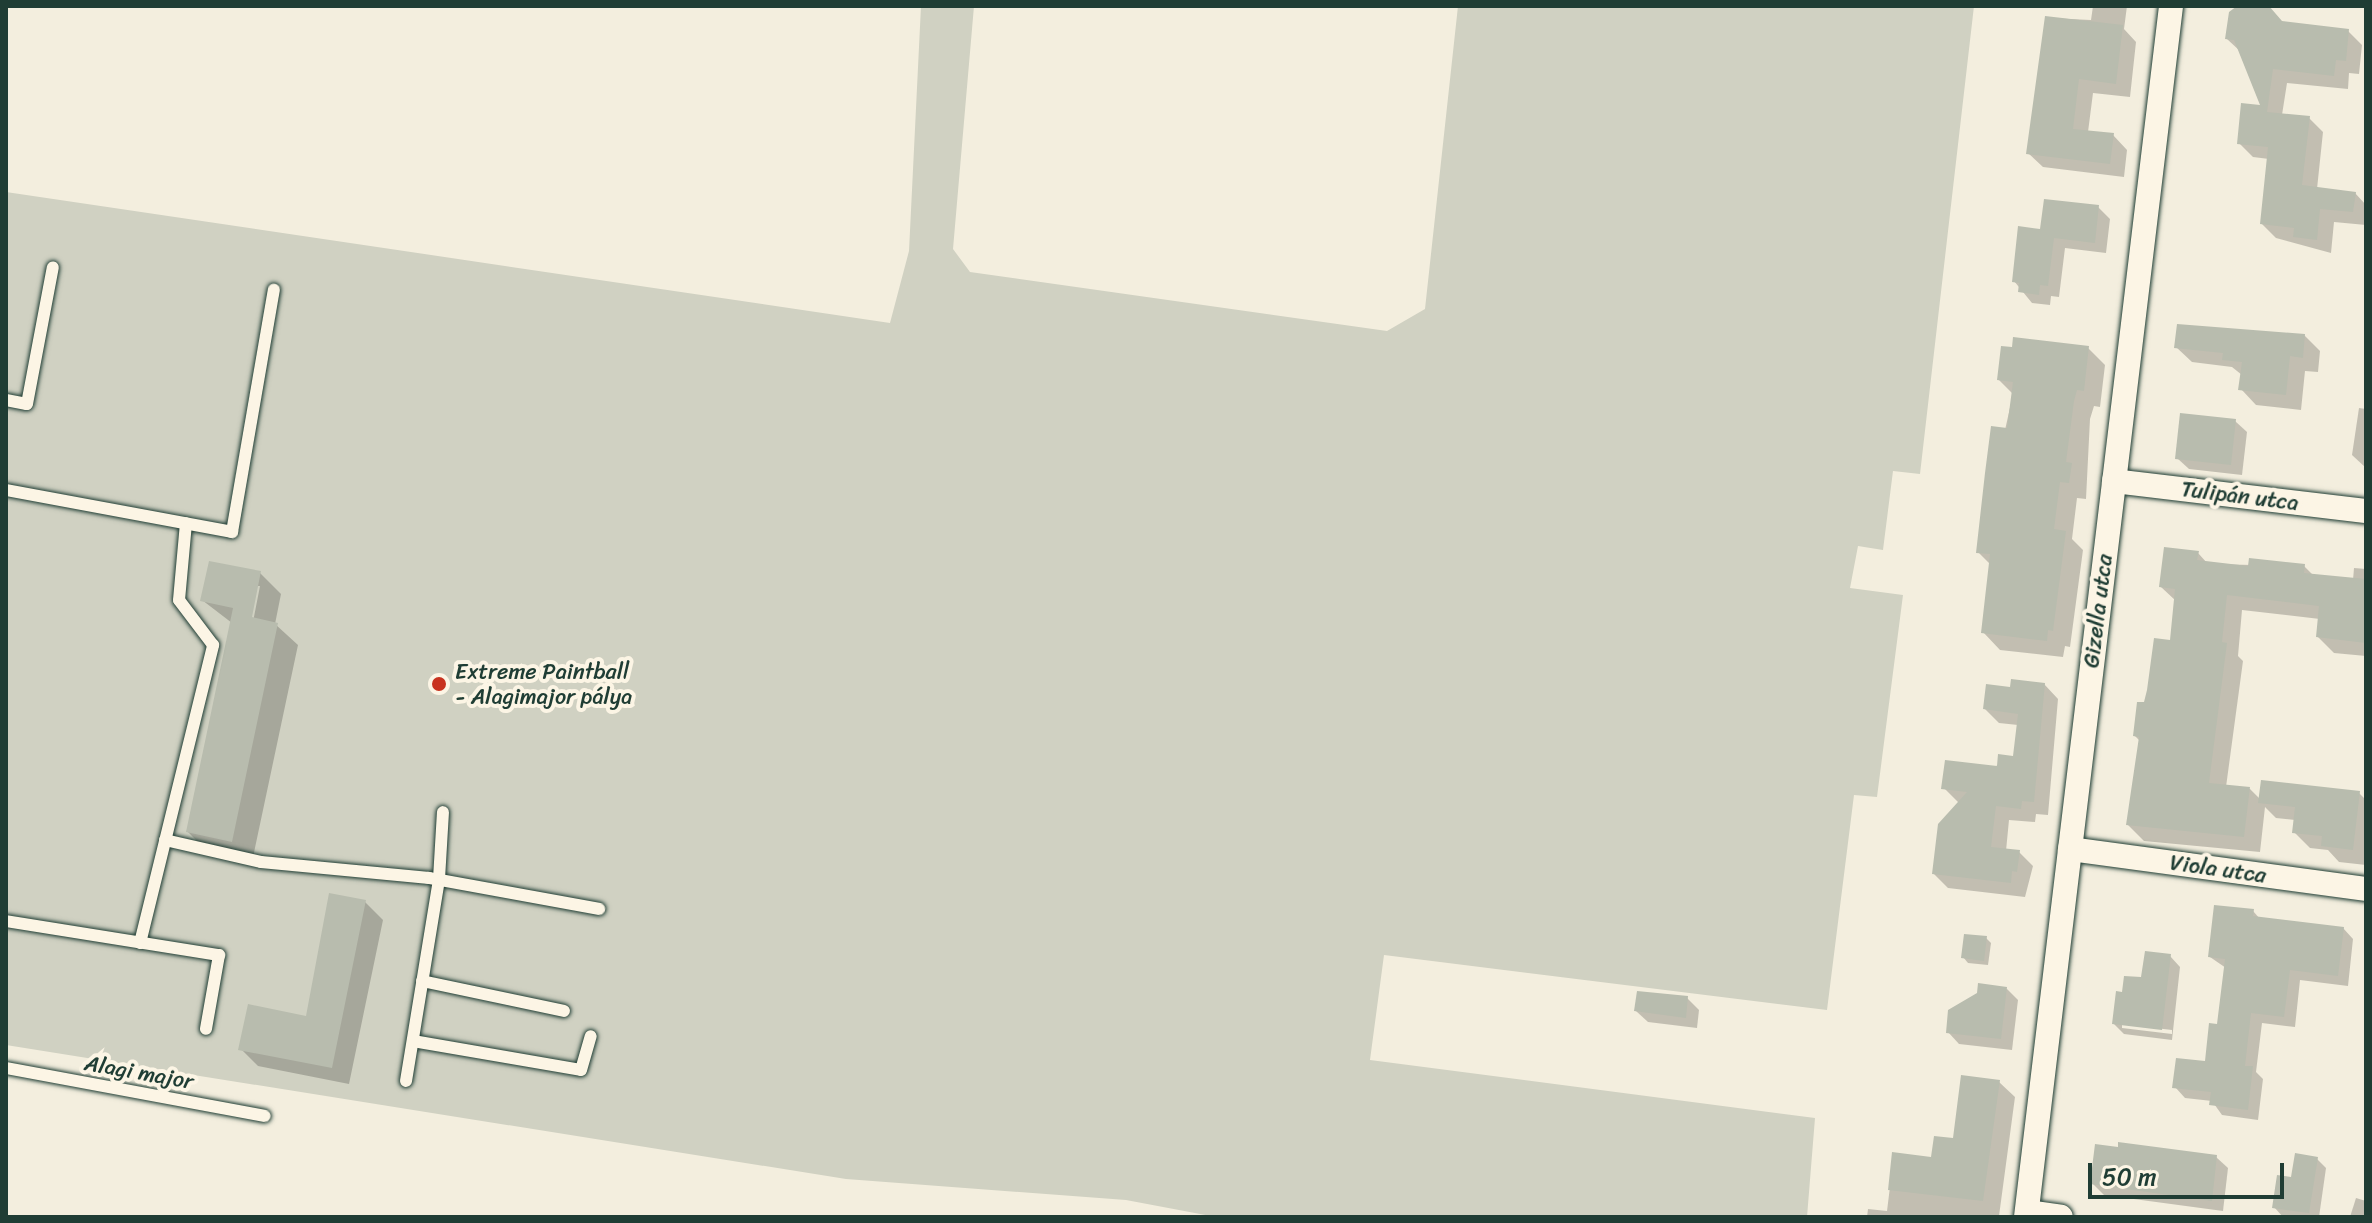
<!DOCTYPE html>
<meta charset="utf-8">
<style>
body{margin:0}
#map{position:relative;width:2372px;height:1223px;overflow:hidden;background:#f3eede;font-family:Sriracha,sans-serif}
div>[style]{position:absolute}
.green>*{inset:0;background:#d0d1c2}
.shadow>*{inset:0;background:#0003}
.building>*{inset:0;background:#b8bcae}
.roads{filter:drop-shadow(0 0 2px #1f3d34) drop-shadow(0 0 2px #1f3d34)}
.service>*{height:12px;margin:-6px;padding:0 6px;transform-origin:6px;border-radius:6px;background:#fcf5e5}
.minor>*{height:24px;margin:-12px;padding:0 12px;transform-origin:12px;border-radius:12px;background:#fcf5e5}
.dots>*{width:22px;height:22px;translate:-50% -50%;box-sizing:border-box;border:4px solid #fcf5e5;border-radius:50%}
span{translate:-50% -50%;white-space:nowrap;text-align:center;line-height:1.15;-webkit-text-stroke:8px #fcf5e5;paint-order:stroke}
.street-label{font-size:22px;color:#1f3d34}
.poi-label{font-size:22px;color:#1f3d34}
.left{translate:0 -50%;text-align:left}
.frame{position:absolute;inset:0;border:8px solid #1f3d34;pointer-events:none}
.scale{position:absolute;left:2088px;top:1163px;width:196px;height:36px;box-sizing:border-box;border:4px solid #1f3d34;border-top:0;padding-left:10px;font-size:24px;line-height:28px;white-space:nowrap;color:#1f3d34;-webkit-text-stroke:6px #fcf5e5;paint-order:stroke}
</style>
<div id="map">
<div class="green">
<div style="clip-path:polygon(921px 6px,974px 6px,953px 249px,970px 272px,1387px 331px,1425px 309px,1458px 6px,1974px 6px,1920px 474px,1893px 471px,1883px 550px,1858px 546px,1850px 588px,1903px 595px,1877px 797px,1854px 795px,1827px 1010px,1384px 955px,1370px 1060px,1815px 1118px,1807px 1217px,1216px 1217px,1126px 1200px,846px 1179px,6px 1045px,6px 192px,890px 323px,909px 251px)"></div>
</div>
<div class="shadow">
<div style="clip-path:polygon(2093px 6px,2127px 6px,2124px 29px,2136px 42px,2130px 97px,2093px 93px,2088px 132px,2113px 135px,2127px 150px,2124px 177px,2043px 167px,2028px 153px,2047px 18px,2091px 20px)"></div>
<div style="clip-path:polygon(2241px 6px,2267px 6px,2284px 24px,2348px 31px,2362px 45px,2359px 74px,2349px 73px,2348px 89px,2287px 83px,2282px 115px,2309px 118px,2323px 132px,2317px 189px,2355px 193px,2366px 205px,2366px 225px,2334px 222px,2331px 253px,2276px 238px,2262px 224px,2269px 159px,2253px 157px,2239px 143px,2263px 107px,2241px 52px,2227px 39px)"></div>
<div style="clip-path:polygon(2098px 207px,2110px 219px,2106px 253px,2065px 248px,2059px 297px,2051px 296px,2050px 305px,2032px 303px,2014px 281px,2042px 231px)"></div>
<div style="clip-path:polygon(2304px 335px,2320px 351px,2318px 372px,2305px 371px,2301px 410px,2256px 405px,2241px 389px,2242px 375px,2232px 367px,2192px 362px,2176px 347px)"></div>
<div style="clip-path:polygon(2088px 348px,2105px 365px,2100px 407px,2094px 406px,2090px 419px,2086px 499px,2077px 498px,2072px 539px,2083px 550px,2070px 647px,2065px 646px,2063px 657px,2000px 650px,1983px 632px,1991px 565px,1978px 552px,2013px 394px,1999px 380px)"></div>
<div style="clip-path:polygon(2359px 408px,2366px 409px,2366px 468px,2352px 455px)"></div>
<div style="clip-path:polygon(2235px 421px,2247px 432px,2242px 475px,2189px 469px,2177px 458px)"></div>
<div style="clip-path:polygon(2198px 553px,2208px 564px,2304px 566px,2314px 576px,2353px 580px,2354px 568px,2366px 569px,2366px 656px,2334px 653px,2318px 637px,2320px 619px,2242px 610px,2238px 656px,2243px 661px,2226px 787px,2250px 789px,2261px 800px,2359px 793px,2366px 800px,2366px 865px,2339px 862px,2328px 850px,2310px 848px,2294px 832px,2295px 820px,2276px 818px,2265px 807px,2260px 852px,2144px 841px,2128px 825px,2141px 742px,2135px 736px,2171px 642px,2176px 601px,2161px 587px)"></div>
<div style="clip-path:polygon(evenodd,260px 573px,281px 594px,275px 624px,298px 645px,252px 862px,209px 853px,188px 832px,232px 623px,202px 600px,260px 573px,256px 586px,260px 586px,252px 627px,248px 627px,256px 586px)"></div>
<div style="clip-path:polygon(2044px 684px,2058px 699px,2048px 815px,2036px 814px,2035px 822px,2009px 820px,2006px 851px,2019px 852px,2033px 866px,2025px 897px,1948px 888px,1934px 874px,1959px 803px,1944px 788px,2015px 758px,2018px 725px,1999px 723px,1985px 709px,2011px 690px)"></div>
<div style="clip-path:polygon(365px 902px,383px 920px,349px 1084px,258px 1066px,241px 1049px,307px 1018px)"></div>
<div style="clip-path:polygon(2253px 911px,2260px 919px,2343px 928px,2353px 939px,2348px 986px,2300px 980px,2295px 1027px,2262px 1023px,2256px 1072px,2263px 1079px,2258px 1120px,2222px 1115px,2212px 1101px,2185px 1098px,2175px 1087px,2207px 1063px,2219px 1026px,2226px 968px,2210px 957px)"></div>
<div style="clip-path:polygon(1986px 938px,1991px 943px,1988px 965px,1968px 963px,1963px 957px)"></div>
<div style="clip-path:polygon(evenodd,2170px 956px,2180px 967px,2172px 1040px,2124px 1034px,2114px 1024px,2124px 995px,2170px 956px,2122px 1024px,2172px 1030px,2172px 1034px,2122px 1028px,2122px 1024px)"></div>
<div style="clip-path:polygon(2007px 989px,2018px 1000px,2012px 1050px,1959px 1044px,1948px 1032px,1979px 994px)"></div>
<div style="clip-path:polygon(1687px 998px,1699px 1010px,1697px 1028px,1648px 1022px,1636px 1011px)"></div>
<div style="clip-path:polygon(1999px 1082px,2015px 1097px,1999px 1216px,1867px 1217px,1868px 1209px,1887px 1211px,1894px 1154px,1933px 1159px,1955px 1140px)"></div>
<div style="clip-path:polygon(2216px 1157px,2228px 1168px,2223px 1211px,2104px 1195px,2092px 1183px)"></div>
<div style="clip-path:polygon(2317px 1159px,2326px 1168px,2319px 1217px,2283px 1217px,2274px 1207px,2293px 1179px)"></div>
<div style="clip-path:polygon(2356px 1198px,2366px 1201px,2366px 1217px,2350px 1217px)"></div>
</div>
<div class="building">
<div style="clip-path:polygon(2237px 6px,2269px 6px,2282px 21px,2349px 29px,2346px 61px,2336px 60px,2334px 76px,2273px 69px,2267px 112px,2310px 116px,2302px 185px,2356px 192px,2353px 212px,2320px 209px,2317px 240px,2293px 237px,2294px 228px,2260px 224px,2268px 147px,2237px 144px,2241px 103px,2260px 105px,2234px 40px,2225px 39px,2229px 12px)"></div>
<div style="clip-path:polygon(2045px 16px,2123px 25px,2116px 84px,2079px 79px,2073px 129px,2114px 133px,2110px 164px,2026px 154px)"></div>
<div style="clip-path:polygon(2044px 199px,2099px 205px,2095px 243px,2054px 238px,2048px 286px,2040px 285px,2039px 295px,2018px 292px,2019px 283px,2012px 282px,2018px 226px,2040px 229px)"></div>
<div style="clip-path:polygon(2177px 324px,2305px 334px,2303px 358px,2290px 356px,2286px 395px,2238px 390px,2242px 362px,2222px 360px,2223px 353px,2174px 348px)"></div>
<div style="clip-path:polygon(2013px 337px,2089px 346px,2084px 391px,2077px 390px,2074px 401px,2066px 462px,2072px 463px,2069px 483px,2060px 482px,2054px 529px,2066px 531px,2053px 631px,2048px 630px,2047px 641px,1981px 633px,1990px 554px,1976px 553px,1985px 473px,1991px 426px,2007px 428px,2013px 382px,1997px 380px,2001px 346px,2012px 347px)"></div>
<div style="clip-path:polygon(2180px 413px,2236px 419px,2231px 465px,2175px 459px)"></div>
<div style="clip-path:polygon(2164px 547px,2199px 551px,2197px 560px,2248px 566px,2249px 558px,2305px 564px,2304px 573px,2366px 579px,2366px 643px,2316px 637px,2319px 606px,2227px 595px,2222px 642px,2227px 643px,2209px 783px,2250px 787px,2244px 837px,2126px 825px,2139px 737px,2133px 736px,2137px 702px,2144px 702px,2147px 690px,2154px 638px,2170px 640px,2175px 589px,2159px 587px)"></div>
<div style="clip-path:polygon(209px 561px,261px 571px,252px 617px,278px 623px,232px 842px,186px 832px,233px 608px,200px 601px)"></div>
<div style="clip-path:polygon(2011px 679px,2045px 683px,2034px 802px,2022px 801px,2021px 809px,1996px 806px,1991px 847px,2020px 850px,2017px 872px,2012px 871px,2011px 883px,1932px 874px,1938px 824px,1967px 792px,1941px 789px,1945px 760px,1997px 766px,1998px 754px,2013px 756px,2018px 714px,1983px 709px,1986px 684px,2010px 687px)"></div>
<div style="clip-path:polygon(2261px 780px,2360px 791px,2353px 850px,2321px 846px,2322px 836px,2292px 833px,2295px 807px,2258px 803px)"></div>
<div style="clip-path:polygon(329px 893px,366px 900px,332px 1068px,238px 1050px,248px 1004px,306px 1016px)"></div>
<div style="clip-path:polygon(2214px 905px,2254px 909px,2253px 916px,2344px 927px,2338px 976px,2290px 970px,2284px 1017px,2251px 1013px,2245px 1066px,2253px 1066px,2248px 1110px,2209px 1105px,2211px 1092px,2172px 1088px,2176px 1058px,2205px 1061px,2209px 1023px,2217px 1024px,2225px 959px,2208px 957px)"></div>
<div style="clip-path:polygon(1964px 934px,1987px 936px,1984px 961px,1961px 958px)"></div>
<div style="clip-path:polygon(2145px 951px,2171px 954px,2162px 1030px,2112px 1024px,2116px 991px,2122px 992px,2124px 976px,2141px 977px)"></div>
<div style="clip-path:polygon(1978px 983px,2007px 987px,2001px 1039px,1946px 1033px,1948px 1010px,1977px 993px)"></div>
<div style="clip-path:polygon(1637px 991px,1688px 996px,1686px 1018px,1634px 1011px)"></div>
<div style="clip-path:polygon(1961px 1075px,2000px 1080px,1983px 1201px,1888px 1190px,1892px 1152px,1931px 1157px,1934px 1136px,1953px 1138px)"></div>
<div style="clip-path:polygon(2118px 1142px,2217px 1155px,2212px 1201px,2090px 1184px,2095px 1144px,2118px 1147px)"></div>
<div style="clip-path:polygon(2295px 1153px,2318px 1157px,2309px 1213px,2272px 1208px,2277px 1175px,2291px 1177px)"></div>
</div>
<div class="roads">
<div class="service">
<div style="left:6px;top:400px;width:21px;rotate:11deg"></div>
<div style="left:27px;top:404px;width:139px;rotate:-79.3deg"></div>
<div style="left:6px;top:490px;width:230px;rotate:10.5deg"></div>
<div style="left:232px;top:532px;width:246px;rotate:-80.2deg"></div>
<div style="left:165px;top:840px;width:98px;rotate:12.9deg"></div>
<div style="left:261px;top:862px;width:169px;rotate:5.4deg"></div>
<div style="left:429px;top:878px;width:173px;rotate:10.3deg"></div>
<div style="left:6px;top:921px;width:216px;rotate:9.1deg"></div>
<div style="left:219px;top:955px;width:75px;rotate:100deg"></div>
<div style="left:140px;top:943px;width:307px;rotate:-76.2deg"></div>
<div style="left:213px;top:645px;width:56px;rotate:-127.1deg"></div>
<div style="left:179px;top:600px;width:77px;rotate:-84.8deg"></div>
<div style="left:422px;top:981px;width:145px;rotate:11.9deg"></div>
<div style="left:413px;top:1041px;width:170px;rotate:9.8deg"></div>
<div style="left:581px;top:1070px;width:35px;rotate:-74deg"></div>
<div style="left:6px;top:1068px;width:263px;rotate:10.5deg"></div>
<div style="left:406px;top:1081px;width:205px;rotate:-80.7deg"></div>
<div style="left:439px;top:879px;width:67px;rotate:-86.6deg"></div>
</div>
<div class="minor">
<div style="left:2114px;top:481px;width:254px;rotate:6.8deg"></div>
<div style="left:2070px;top:849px;width:299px;rotate:7.7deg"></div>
<div style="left:2027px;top:1212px;width:34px;rotate:8deg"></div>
<div style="left:2026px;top:1217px;width:1220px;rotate:-83.17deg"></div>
</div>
</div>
<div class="dots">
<div style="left:439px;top:684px;background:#c8321e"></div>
</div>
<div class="street-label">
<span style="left:2240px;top:496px;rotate:7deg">Tulipán utca</span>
<span style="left:2098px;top:611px;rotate:-83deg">Gizella utca</span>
<span style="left:2218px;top:869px;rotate:8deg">Viola utca</span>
<span style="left:139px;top:1072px;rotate:10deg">Alagi major</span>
</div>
<div class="poi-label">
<span class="left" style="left:455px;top:684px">Extreme Paintball<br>- Alagimajor pálya</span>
</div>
<div class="frame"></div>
<div class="scale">50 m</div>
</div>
